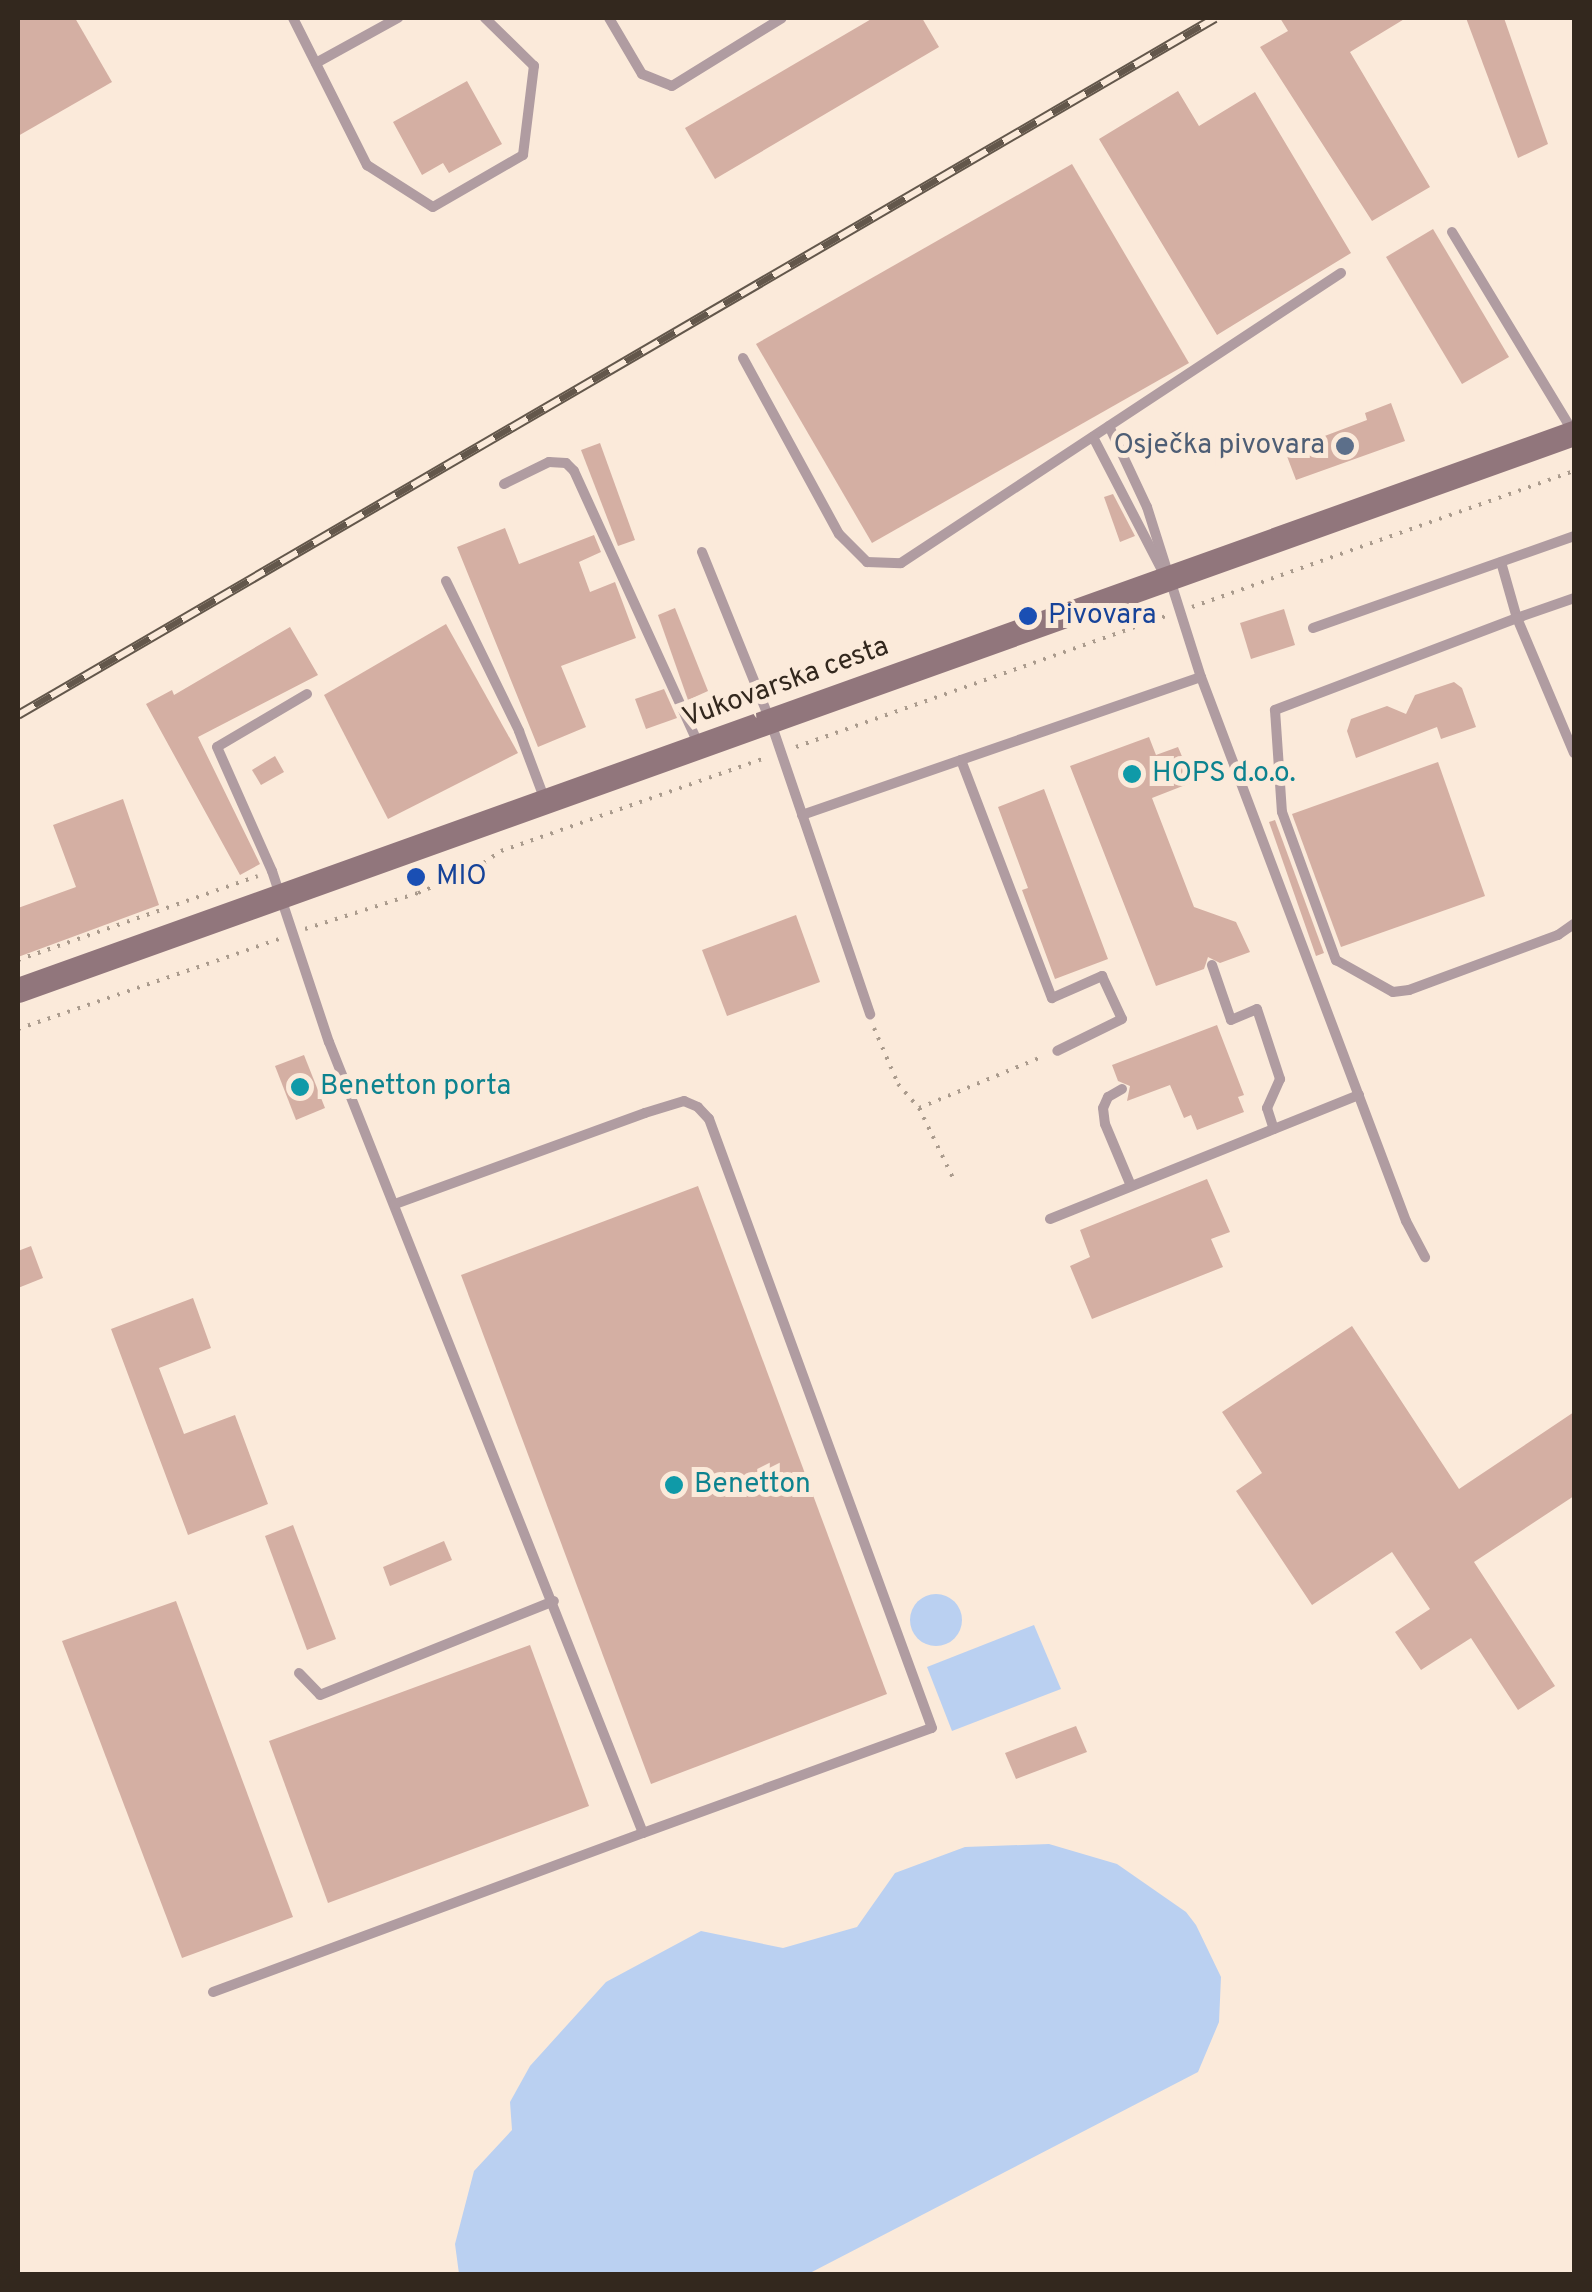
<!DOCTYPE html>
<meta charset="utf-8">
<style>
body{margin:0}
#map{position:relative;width:1592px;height:2292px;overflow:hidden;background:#fbeada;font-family:Overpass,sans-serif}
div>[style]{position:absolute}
.water>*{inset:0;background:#bad0f1}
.round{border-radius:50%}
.building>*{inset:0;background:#d4afa3}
.path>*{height:4px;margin-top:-2px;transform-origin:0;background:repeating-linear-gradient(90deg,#aa9b8d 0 2.5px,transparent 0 10.5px)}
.lane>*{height:10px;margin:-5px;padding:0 5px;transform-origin:5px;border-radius:5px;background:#b09ca1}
.secondary>*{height:25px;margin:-12.5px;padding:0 12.5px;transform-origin:12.5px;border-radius:12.5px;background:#91767c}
.rail>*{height:10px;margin-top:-5px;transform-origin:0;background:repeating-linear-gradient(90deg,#fbeada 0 19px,#63574b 0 38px);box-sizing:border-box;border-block:2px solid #63574b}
.dots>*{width:28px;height:28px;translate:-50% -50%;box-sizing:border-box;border:5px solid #fbeada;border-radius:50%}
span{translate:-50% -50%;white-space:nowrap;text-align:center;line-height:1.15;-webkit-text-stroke:10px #fbeada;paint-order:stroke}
.service-label{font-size:28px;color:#4e5e75}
.right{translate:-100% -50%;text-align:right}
.transit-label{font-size:28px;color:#164399}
.left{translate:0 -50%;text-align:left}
.street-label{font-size:28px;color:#33281e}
.culture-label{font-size:28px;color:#0d838f}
.frame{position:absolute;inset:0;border:20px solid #33281e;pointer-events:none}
</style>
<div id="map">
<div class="water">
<div class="round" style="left:910px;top:1594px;width:52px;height:52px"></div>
<div style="clip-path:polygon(1034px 1625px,1061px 1689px,952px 1731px,927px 1667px)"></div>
<div style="clip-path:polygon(1049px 1844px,1117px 1864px,1186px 1912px,1196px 1925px,1221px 1977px,1219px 2022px,1198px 2072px,808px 2274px,459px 2274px,455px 2244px,474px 2171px,512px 2130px,510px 2102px,530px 2066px,606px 1982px,701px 1931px,783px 1948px,857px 1927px,895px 1873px,965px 1847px)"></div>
</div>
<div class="building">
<div style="clip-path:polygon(18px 18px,75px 18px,112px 82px,18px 136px)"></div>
<div style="clip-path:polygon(873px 18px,922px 18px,939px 47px,715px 179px,685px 128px)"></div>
<div style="clip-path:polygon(1280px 18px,1406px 18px,1350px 52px,1430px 187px,1372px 221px,1260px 47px,1288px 31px)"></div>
<div style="clip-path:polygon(1466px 18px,1504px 18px,1548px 144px,1518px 158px)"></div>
<div style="clip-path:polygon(467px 81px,502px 144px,449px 173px,443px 163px,422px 175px,393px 122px)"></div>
<div style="clip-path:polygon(1178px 91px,1199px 126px,1255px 92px,1351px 253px,1217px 335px,1099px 139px)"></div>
<div style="clip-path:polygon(1072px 164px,1189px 363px,872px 543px,756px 344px)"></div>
<div style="clip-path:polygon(1433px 229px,1509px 357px,1462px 384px,1386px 257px)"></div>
<div style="clip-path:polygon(1391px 403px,1405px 441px,1296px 480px,1285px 451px,1367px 420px,1365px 413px)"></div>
<div style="clip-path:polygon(600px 443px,635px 540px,618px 546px,581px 450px)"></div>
<div style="clip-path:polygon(1113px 494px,1135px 536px,1120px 542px,1104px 497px)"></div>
<div style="clip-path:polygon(505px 528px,519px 564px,594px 535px,601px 552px,579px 562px,590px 592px,615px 582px,636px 638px,561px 666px,586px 727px,538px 747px,457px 547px)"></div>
<div style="clip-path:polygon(675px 608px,708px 691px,688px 700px,658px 615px)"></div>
<div style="clip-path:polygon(1284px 609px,1295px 645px,1251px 659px,1240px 623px)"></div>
<div style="clip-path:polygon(446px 624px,518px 753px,388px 819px,324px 695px)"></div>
<div style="clip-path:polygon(290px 627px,318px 675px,198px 737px,260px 864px,240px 875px,146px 704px,172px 690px,174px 695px)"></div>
<div style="clip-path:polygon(1454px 682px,1462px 688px,1476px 727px,1441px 739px,1437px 727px,1356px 758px,1347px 731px,1351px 719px,1387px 706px,1406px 714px,1415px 695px)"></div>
<div style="clip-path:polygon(664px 689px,677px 718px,646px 729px,635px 699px)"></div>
<div style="clip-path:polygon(1149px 737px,1156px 755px,1178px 747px,1193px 782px,1152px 798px,1194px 907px,1236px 922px,1250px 952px,1220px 963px,1208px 957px,1204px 969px,1156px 986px,1070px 766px)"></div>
<div style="clip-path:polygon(275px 756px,284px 772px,261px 785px,252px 770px)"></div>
<div style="clip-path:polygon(1438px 762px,1485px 896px,1341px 947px,1292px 814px)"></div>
<div style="clip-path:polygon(1044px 789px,1108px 959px,1055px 979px,1022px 890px,1028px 888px,998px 807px)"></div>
<div style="clip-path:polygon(123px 799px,159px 905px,18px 957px,18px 908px,76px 887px,53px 825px)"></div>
<div style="clip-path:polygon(1275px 820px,1324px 953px,1316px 956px,1269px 822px)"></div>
<div style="clip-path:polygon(796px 915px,820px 982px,727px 1016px,702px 950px)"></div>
<div style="clip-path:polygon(1217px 1025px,1244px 1095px,1238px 1097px,1244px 1112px,1197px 1130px,1191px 1115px,1184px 1118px,1170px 1085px,1127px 1101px,1130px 1086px,1118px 1081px,1112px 1065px)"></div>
<div style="clip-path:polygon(304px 1055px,325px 1108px,296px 1120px,275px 1066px)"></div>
<div style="clip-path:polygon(1207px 1179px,1230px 1232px,1211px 1239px,1223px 1267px,1092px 1319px,1070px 1266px,1090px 1257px,1080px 1230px)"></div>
<div style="clip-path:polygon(698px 1186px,887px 1694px,651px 1784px,461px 1275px)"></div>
<div style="clip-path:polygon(31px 1246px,43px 1278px,18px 1288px,18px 1251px)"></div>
<div style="clip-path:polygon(193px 1298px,211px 1348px,159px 1368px,184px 1434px,235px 1415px,268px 1504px,188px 1535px,111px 1329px)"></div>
<div style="clip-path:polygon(1352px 1326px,1459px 1489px,1574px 1412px,1574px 1496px,1474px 1562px,1555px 1686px,1518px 1710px,1471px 1638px,1421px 1670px,1395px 1632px,1430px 1609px,1392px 1552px,1312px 1605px,1236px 1491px,1262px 1473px,1222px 1412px)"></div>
<div style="clip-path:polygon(293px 1525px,336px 1639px,307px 1650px,265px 1536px)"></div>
<div style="clip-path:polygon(444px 1541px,452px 1560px,390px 1586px,383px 1567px)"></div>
<div style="clip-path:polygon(176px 1601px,293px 1917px,182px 1958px,62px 1641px)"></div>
<div style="clip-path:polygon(530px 1645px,589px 1806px,328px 1903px,269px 1741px)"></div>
<div style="clip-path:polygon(1076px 1726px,1087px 1752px,1016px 1779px,1005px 1753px)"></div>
</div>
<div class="path">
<div style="left:1192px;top:607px;width:405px;rotate:-19.6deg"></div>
<div style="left:796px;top:747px;width:396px;rotate:-19.5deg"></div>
<div style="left:305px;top:929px;width:119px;rotate:-17.7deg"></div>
<div style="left:418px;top:893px;width:62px;rotate:-22.8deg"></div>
<div style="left:475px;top:869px;width:32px;rotate:-35deg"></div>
<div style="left:501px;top:851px;width:283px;rotate:-19.4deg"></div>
<div style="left:18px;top:960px;width:254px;rotate:-19.3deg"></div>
<div style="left:874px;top:1028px;width:61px;rotate:66.8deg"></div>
<div style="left:898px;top:1084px;width:32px;rotate:49deg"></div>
<div style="left:919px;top:1108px;width:78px;rotate:64.1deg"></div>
<div style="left:18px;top:1029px;width:279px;rotate:-19deg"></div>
<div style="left:919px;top:1108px;width:135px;rotate:-22.6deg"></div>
</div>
<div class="lane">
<div style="left:293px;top:18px;width:165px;rotate:63.3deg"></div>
<div style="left:367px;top:165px;width:78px;rotate:32.5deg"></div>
<div style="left:433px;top:207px;width:104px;rotate:-30deg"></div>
<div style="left:523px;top:155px;width:90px;rotate:-83deg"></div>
<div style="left:534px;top:66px;width:69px;rotate:-135.6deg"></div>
<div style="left:609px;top:18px;width:65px;rotate:59.5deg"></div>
<div style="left:642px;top:74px;width:32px;rotate:22deg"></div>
<div style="left:672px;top:86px;width:129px;rotate:-31.7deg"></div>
<div style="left:316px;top:63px;width:94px;rotate:-28.8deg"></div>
<div style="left:1452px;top:232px;width:234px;rotate:58.8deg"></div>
<div style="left:743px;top:358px;width:200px;rotate:61.4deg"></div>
<div style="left:839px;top:534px;width:40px;rotate:45deg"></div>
<div style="left:867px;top:562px;width:34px;rotate:2deg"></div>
<div style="left:901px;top:563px;width:527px;rotate:-33.39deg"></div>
<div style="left:1109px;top:426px;width:89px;rotate:64.9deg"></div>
<div style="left:1147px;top:507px;width:178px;rotate:72.4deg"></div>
<div style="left:1201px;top:677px;width:581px;rotate:69.35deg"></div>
<div style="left:1406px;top:1221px;width:41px;rotate:62.2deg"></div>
<div style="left:1093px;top:437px;width:159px;rotate:62.6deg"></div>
<div style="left:504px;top:484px;width:50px;rotate:-26.1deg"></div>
<div style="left:549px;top:462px;width:17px;rotate:3deg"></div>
<div style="left:566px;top:463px;width:11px;rotate:45deg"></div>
<div style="left:574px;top:471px;width:301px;rotate:65.5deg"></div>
<div style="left:702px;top:552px;width:181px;rotate:68deg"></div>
<div style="left:770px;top:720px;width:311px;rotate:71.2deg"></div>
<div style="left:1501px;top:562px;width:58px;rotate:74.1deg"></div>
<div style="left:1517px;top:618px;width:60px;rotate:-19.3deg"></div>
<div style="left:446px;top:581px;width:167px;rotate:64deg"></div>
<div style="left:519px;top:731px;width:74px;rotate:69.4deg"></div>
<div style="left:1313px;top:628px;width:277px;rotate:-19.4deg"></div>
<div style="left:307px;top:694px;width:104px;rotate:149.5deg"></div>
<div style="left:217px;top:747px;width:136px;rotate:66.1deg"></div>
<div style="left:272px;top:871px;width:180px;rotate:71.6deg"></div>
<div style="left:329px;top:1042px;width:851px;rotate:68.35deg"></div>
<div style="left:643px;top:1833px;width:307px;rotate:-20deg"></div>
<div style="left:932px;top:1728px;width:649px;rotate:-110.11deg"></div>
<div style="left:709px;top:1119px;width:16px;rotate:-133deg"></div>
<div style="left:698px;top:1107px;width:15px;rotate:-157deg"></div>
<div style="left:684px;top:1101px;width:41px;rotate:162.9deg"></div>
<div style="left:645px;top:1113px;width:266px;rotate:160deg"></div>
<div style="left:1574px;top:753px;width:147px;rotate:-112.9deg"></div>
<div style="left:1517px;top:618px;width:259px;rotate:159.2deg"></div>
<div style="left:1275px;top:710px;width:102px;rotate:86.1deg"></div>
<div style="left:1282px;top:812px;width:158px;rotate:70deg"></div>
<div style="left:1336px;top:960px;width:65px;rotate:29.3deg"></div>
<div style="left:1393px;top:992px;width:16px;rotate:-7deg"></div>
<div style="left:1409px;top:990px;width:159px;rotate:-20.3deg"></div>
<div style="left:1558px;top:935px;width:19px;rotate:-35deg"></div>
<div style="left:961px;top:760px;width:255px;rotate:69.1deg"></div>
<div style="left:1052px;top:998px;width:55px;rotate:-23.7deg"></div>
<div style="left:1102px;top:976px;width:47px;rotate:65.1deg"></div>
<div style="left:1122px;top:1019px;width:72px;rotate:153.8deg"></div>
<div style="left:802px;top:815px;width:422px;rotate:-19.1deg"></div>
<div style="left:1212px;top:965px;width:58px;rotate:70.9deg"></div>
<div style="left:1231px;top:1020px;width:28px;rotate:-23deg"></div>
<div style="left:1257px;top:1009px;width:74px;rotate:71.8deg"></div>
<div style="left:1280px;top:1079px;width:32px;rotate:114deg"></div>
<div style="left:1267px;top:1108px;width:22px;rotate:72deg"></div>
<div style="left:1122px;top:1089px;width:16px;rotate:150deg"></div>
<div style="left:1108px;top:1097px;width:12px;rotate:114deg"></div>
<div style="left:1103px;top:1108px;width:16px;rotate:83deg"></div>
<div style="left:1105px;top:1124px;width:67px;rotate:67.2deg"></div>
<div style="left:1050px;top:1219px;width:333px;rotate:-21.9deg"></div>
<div style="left:299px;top:1673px;width:30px;rotate:46deg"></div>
<div style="left:320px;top:1695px;width:252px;rotate:-21.9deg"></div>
<div style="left:213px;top:1992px;width:458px;rotate:-20.3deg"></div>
</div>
<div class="secondary">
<div style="left:18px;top:990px;width:1653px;rotate:-19.7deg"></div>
</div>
<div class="rail">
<div style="left:18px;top:715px;width:1385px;rotate:-30.21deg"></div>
</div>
<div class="dots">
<div style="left:1345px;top:446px;background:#5c6f8a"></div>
<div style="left:1028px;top:616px;background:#1a4fb4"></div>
<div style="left:1132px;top:774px;background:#0f9aa8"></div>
<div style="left:416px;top:877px;background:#1a4fb4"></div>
<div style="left:300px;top:1087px;background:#0f9aa8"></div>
<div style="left:674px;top:1485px;background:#0f9aa8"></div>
</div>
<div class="service-label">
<span class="right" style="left:1325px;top:446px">Osječka pivovara</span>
</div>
<div class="transit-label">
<span class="left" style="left:1048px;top:616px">Pivovara</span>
<span class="left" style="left:436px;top:877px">MIO</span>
</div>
<div class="street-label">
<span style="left:786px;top:683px;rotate:-20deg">Vukovarska cesta</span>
</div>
<div class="culture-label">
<span class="left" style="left:1152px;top:774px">HOPS d.o.o.</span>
<span class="left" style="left:320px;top:1087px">Benetton porta</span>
<span class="left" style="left:694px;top:1485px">Benetton</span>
</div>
<div class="frame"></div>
</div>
